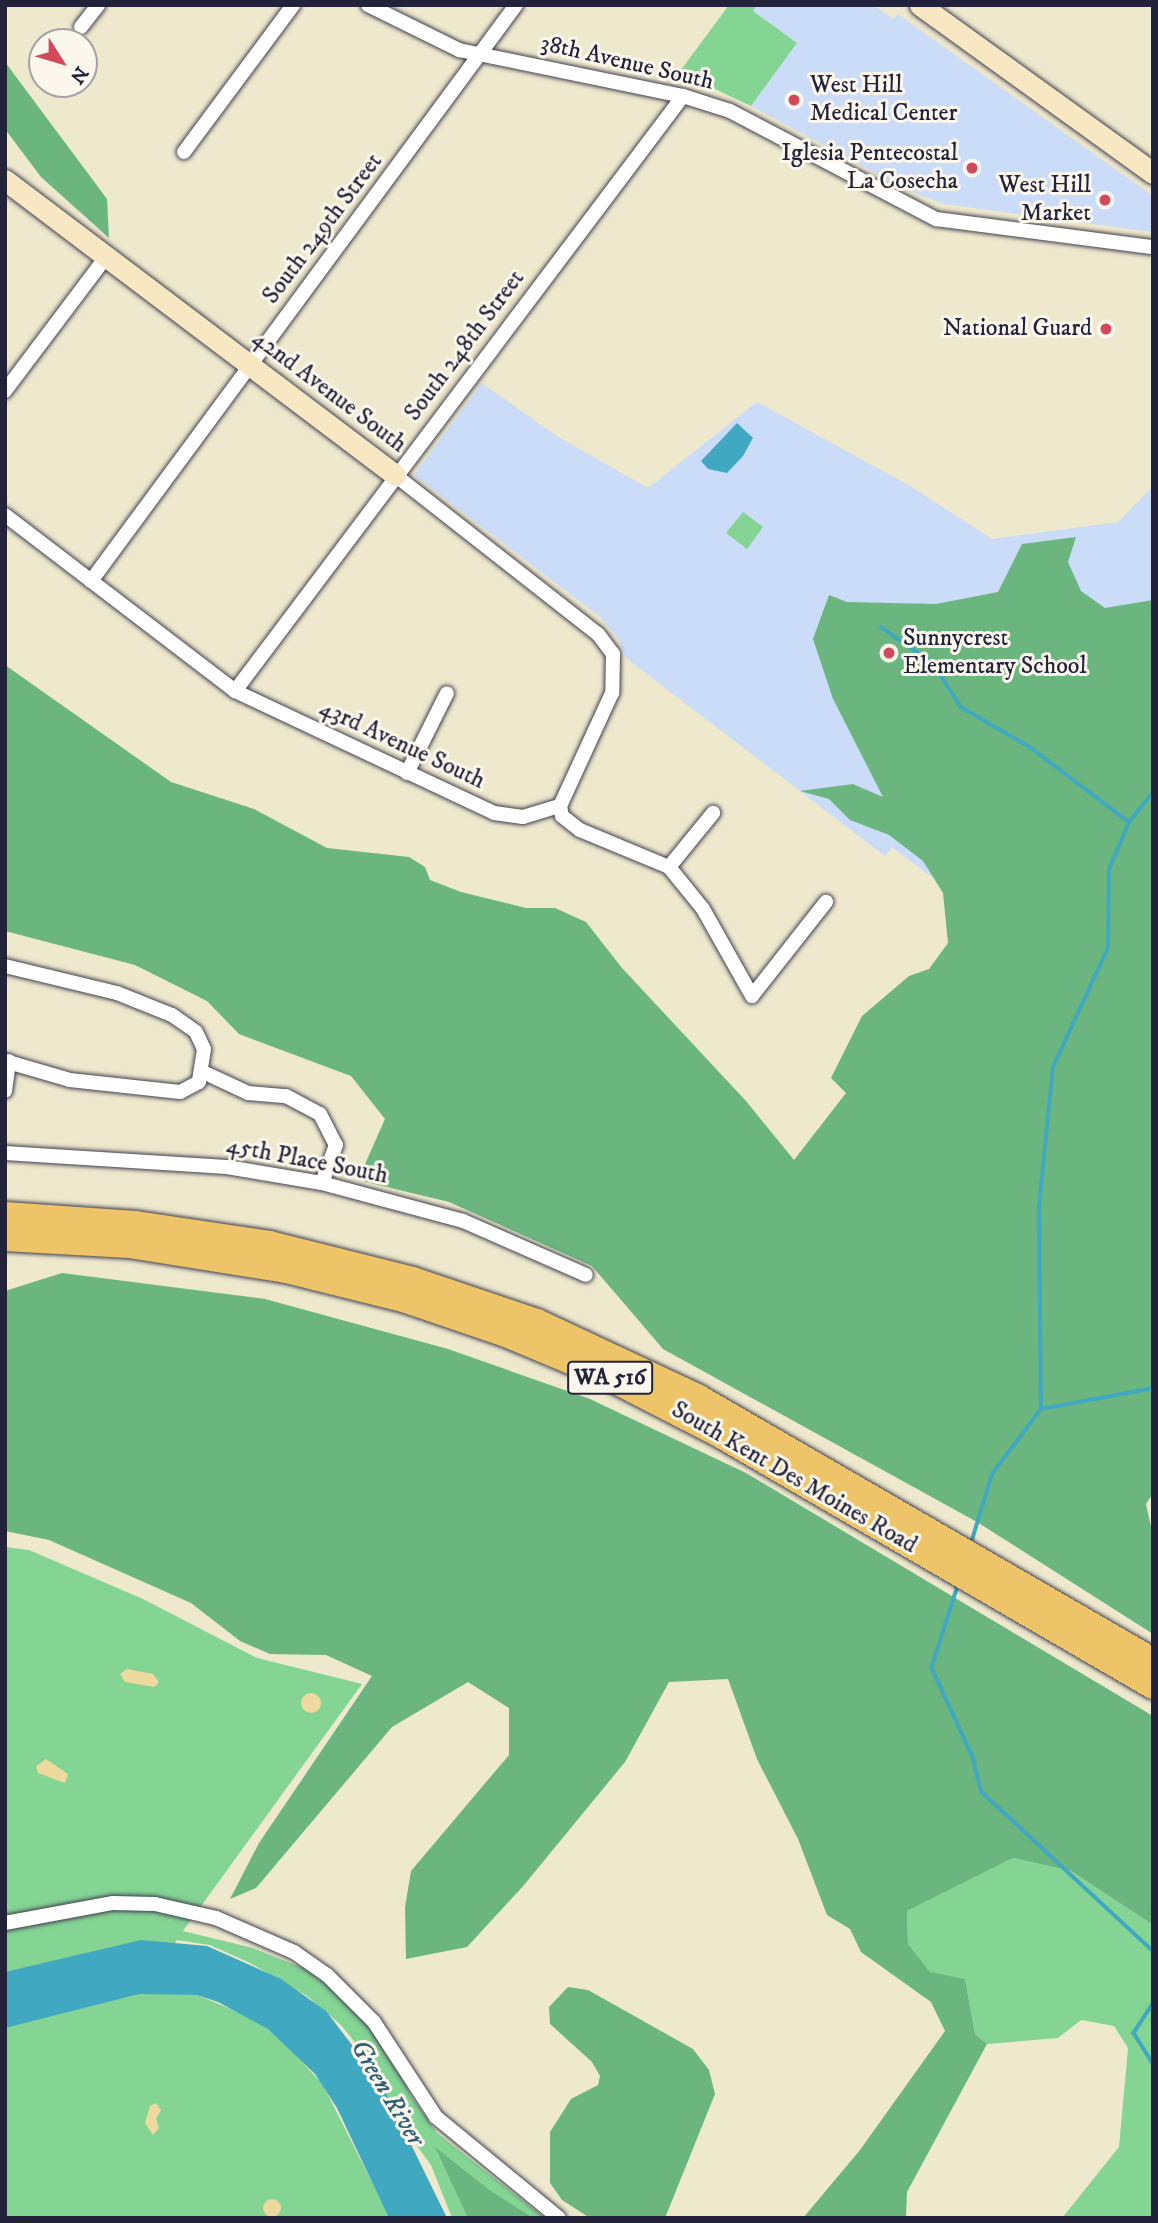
<!DOCTYPE html>
<style>
body{margin:0}
#map{position:relative;width:1158px;height:2223px;overflow:hidden;background:#eee8cd;font-family:"IM FELL DW Pica",serif}
div>[style]{position:absolute}
.built>*{inset:0;background:#cbdcf9}
.green>*{inset:0;background:#84d494}
.forest>*{inset:0;background:#6bb67e}
.sand>*{inset:0;background:#eeda9e}
.round{border-radius:50%}
.water>*{inset:0;background:#40a8c0}
.stream>*{height:3.5px;margin:-1.75px;padding:0 1.75px;transform-origin:1.75px;border-radius:1.75px;background:#40a8c0}
.roads{filter:drop-shadow(0 0 2px #414051) drop-shadow(0 0 2px #414051)}
.street>*{height:14px;margin:-7px;padding:0 7px;transform-origin:7px;border-radius:7px;background:#fff}
.secondary>*{height:21px;margin:-10.5px;padding:0 10.5px;transform-origin:10.5px;border-radius:10.5px;background:#f8e7c3}
.highway>*{height:26px;margin:-13px;padding:0 13px;transform-origin:13px;border-radius:13px;background:#eec469}
.dots>*{width:19px;height:19px;translate:-50% -50%;box-sizing:border-box;border:4px solid #fbf7ec;border-radius:50%}
span{translate:-50% -50%;white-space:nowrap;text-align:center;line-height:1.15;-webkit-text-stroke:6px #fbf7ec;paint-order:stroke}
.shield-label span{padding:2px 5px;background:#fbf7ec;border:2px solid;border-radius:5px;-webkit-text-stroke-width:0}
.shield-label{font-size:23px;color:#22223b;font-weight:700}
.street-label{font-size:24px;color:#22223b}
.poi-label{font-size:24px;color:#22223b}
.left{translate:0 -50%;text-align:left}
.right{translate:-100% -50%;text-align:right}
.water-label{font-size:26px;color:#305e77;font-style:italic}
.frame{position:absolute;inset:0;border:7px solid #22223b;pointer-events:none}
.north{position:absolute;left:28px;top:28px;width:70px;height:70px;box-sizing:border-box;background:#fbf7ec;border:2px solid #a4a2a5;border-radius:50%;rotate:127deg;font-size:19px;font-weight:700;line-height:28px;text-align:center;color:#22223b}
.north::after{content:'';display:block;margin:auto;width:24px;height:32px;background:#d1495b;clip-path:polygon(50% 0,100% 100%,50% 72%,0 100%)}
</style>
<div id="map">
<div class="built">
<div style="clip-path:polygon(757px 5px,873px 5px,893px 19px,898px 14px,1153px 196px,1153px 232px,944px 204px,907px 190px,751px 106px,797px 43px,753px 11px)"></div>
<div style="clip-path:polygon(482px 383px,555px 435px,648px 488px,757px 402px,910px 486px,992px 539px,1118px 522px,1153px 486px,1153px 674px,966px 903px,892px 847px,885px 856px,626px 658px,619px 640px,600px 617px,414px 475px)"></div>
</div>
<div class="green">
<div style="clip-path:polygon(729px 5px,757px 5px,753px 11px,797px 43px,751px 106px,715px 89px,675px 78px)"></div>
<div style="clip-path:polygon(743px 512px,763px 527px,747px 549px,726px 533px)"></div>
<div style="clip-path:polygon(5px 1547px,29px 1550px,143px 1599px,257px 1658px,362px 1684px,183px 1931px,253px 1948px,328px 1978px,377px 2022px,411px 2096px,437px 2133px,545px 2218px,452px 2218px,431px 2165px,380px 2095px,366px 2056px,341px 2025px,307px 1996px,250px 1963px,210px 1945px,177px 1940px,139px 1993px,197px 1995px,250px 2017px,277px 2034px,323px 2085px,390px 2218px,5px 2218px)"></div>
<div style="clip-path:polygon(1013px 1858px,1071px 1871px,1153px 1925px,1153px 2218px,1062px 2218px,1119px 2147px,1128px 2048px,1114px 2026px,1081px 2020px,1058px 2038px,987px 2044px,975px 2034px,965px 1979px,930px 1973px,908px 1944px,907px 1911px)"></div>
</div>
<div class="forest">
<div style="clip-path:polygon(5px 62px,107px 199px,109px 238px,41px 177px,5px 129px)"></div>
<div style="clip-path:polygon(1076px 537px,1068px 562px,1081px 591px,1105px 608px,1153px 600px,1153px 1493px,1146px 1504px,1153px 1536px,1153px 1634px,977px 1522px,663px 1349px,592px 1266px,449px 1202px,358px 1180px,385px 1119px,351px 1076px,239px 1034px,207px 1001px,135px 965px,5px 931px,5px 665px,171px 782px,254px 809px,327px 848px,409px 857px,425px 867px,430px 880px,461px 892px,526px 908px,555px 908px,586px 922px,622px 968px,746px 1101px,794px 1160px,846px 1093px,831px 1078px,862px 1016px,909px 976px,929px 969px,948px 943px,943px 893px,923px 861px,889px 835px,850px 820px,829px 799px,800px 791px,853px 784px,883px 797px,833px 699px,813px 639px,829px 595px,847px 602px,936px 604px,998px 592px,1022px 544px)"></div>
<div style="clip-path:polygon(62px 1273px,265px 1299px,448px 1349px,590px 1399px,746px 1473px,1153px 1716px,1153px 1925px,1071px 1871px,1013px 1858px,907px 1911px,908px 1944px,930px 1972px,965px 1979px,975px 2034px,987px 2044px,907px 2192px,906px 2218px,803px 2218px,860px 2150px,945px 2031px,931px 2002px,861px 1952px,850px 1929px,827px 1915px,798px 1839px,757px 1759px,728px 1679px,669px 1682px,625px 1762px,524px 1885px,467px 1947px,406px 1959px,405px 1907px,411px 1871px,509px 1755px,509px 1708px,468px 1682px,392px 1727px,256px 1888px,230px 1899px,259px 1843px,372px 1676px,326px 1655px,270px 1654px,240px 1641px,191px 1603px,49px 1540px,5px 1531px,5px 1291px)"></div>
<div style="clip-path:polygon(568px 1987px,588px 1990px,693px 2049px,709px 2070px,715px 2094px,665px 2218px,590px 2218px,562px 2200px,550px 2183px,550px 2132px,571px 2099px,598px 2085px,600px 2076px,592px 2062px,550px 2024px,549px 2007px)"></div>
<div style="clip-path:polygon(435px 2147px,488px 2189px,533px 2218px,468px 2218px)"></div>
</div>
<div class="sand">
<div style="clip-path:polygon(127px 1669px,153px 1674px,159px 1682px,154px 1687px,125px 1682px,120px 1674px)"></div>
<div class="round" style="left:301px;top:1693px;width:20px;height:20px"></div>
<div style="clip-path:polygon(46px 1759px,68px 1774px,65px 1783px,38px 1773px,36px 1766px)"></div>
<div style="clip-path:polygon(156px 2103px,161px 2110px,156px 2119px,159px 2128px,153px 2135px,145px 2123px,150px 2106px)"></div>
<div class="round" style="left:263px;top:2199px;width:18px;height:18px"></div>
</div>
<div class="water">
<div style="clip-path:polygon(737px 423px,753px 438px,743px 456px,727px 473px,708px 469px,701px 461px)"></div>
<div style="clip-path:polygon(141px 1940px,207px 1946px,281px 1979px,326px 2011px,381px 2083px,447px 2218px,389px 2218px,337px 2108px,315px 2074px,268px 2029px,218px 2002px,197px 1995px,139px 1994px,5px 2028px,5px 1972px)"></div>
</div>
<div class="stream">
<div style="left:881px;top:627px;width:63px;rotate:34.7deg"></div>
<div style="left:933px;top:663px;width:52px;rotate:57.5deg"></div>
<div style="left:961px;top:707px;width:80px;rotate:30.1deg"></div>
<div style="left:1030px;top:747px;width:124px;rotate:37.1deg"></div>
<div style="left:1041px;top:1409px;width:114px;rotate:-10.6deg"></div>
<div style="left:972px;top:1540px;width:69px;rotate:-73.1deg"></div>
<div style="left:992px;top:1474px;width:81px;rotate:-53deg"></div>
<div style="left:1041px;top:1409px;width:202px;rotate:-90.6deg"></div>
<div style="left:1039px;top:1207px;width:141px;rotate:-84.3deg"></div>
<div style="left:1053px;top:1067px;width:131px;rotate:-65.2deg"></div>
<div style="left:1108px;top:948px;width:78px;rotate:-89.3deg"></div>
<div style="left:1109px;top:870px;width:52px;rotate:-67.4deg"></div>
<div style="left:1129px;top:822px;width:38px;rotate:-51deg"></div>
<div style="left:958px;top:1586px;width:86px;rotate:107.6deg"></div>
<div style="left:932px;top:1668px;width:98px;rotate:65.3deg"></div>
<div style="left:973px;top:1757px;width:36px;rotate:76deg"></div>
<div style="left:982px;top:1792px;width:233px;rotate:42.9deg"></div>
<div style="left:1153px;top:2004px;width:35px;rotate:123deg"></div>
<div style="left:1134px;top:2033px;width:36px;rotate:58deg"></div>
</div>
<div class="roads">
<div class="street">
<div style="left:368px;top:5px;width:102px;rotate:26.3deg"></div>
<div style="left:459px;top:50px;width:229px;rotate:11.6deg"></div>
<div style="left:683px;top:96px;width:49px;rotate:17.7deg"></div>
<div style="left:730px;top:111px;width:233px;rotate:27.7deg"></div>
<div style="left:936px;top:219px;width:219px;rotate:7.4deg"></div>
<div style="left:81px;top:27px;width:28px;rotate:-52deg"></div>
<div style="left:184px;top:152px;width:183px;rotate:-53.4deg"></div>
<div style="left:5px;top:391px;width:168px;rotate:-53deg"></div>
<div style="left:395px;top:475px;width:258px;rotate:38.1deg"></div>
<div style="left:598px;top:634px;width:25px;rotate:53deg"></div>
<div style="left:613px;top:654px;width:39px;rotate:91deg"></div>
<div style="left:612px;top:693px;width:124px;rotate:114.7deg"></div>
<div style="left:5px;top:515px;width:290px;rotate:37.4deg"></div>
<div style="left:235px;top:691px;width:286px;rotate:25.2deg"></div>
<div style="left:494px;top:813px;width:29px;rotate:8deg"></div>
<div style="left:523px;top:817px;width:39px;rotate:-17deg"></div>
<div style="left:91px;top:581px;width:716px;rotate:-53.58deg"></div>
<div style="left:235px;top:691px;width:745px;rotate:-53.02deg"></div>
<div style="left:407px;top:773px;width:89px;rotate:-63.4deg"></div>
<div style="left:560px;top:806px;width:10px;rotate:79deg"></div>
<div style="left:562px;top:816px;width:23px;rotate:38deg"></div>
<div style="left:580px;top:830px;width:96px;rotate:22.6deg"></div>
<div style="left:669px;top:867px;width:54px;rotate:51deg"></div>
<div style="left:703px;top:909px;width:100px;rotate:60.6deg"></div>
<div style="left:752px;top:996px;width:120px;rotate:-51.8deg"></div>
<div style="left:669px;top:867px;width:70px;rotate:-50.8deg"></div>
<div style="left:5px;top:966px;width:115px;rotate:13.6deg"></div>
<div style="left:117px;top:993px;width:59px;rotate:21.8deg"></div>
<div style="left:172px;top:1015px;width:29px;rotate:35deg"></div>
<div style="left:196px;top:1032px;width:19px;rotate:65deg"></div>
<div style="left:204px;top:1049px;width:33px;rotate:99deg"></div>
<div style="left:199px;top:1082px;width:21px;rotate:152deg"></div>
<div style="left:180px;top:1092px;width:111px;rotate:-173.8deg"></div>
<div style="left:70px;top:1080px;width:68px;rotate:-163.7deg"></div>
<div style="left:203px;top:1072px;width:50px;rotate:25deg"></div>
<div style="left:248px;top:1093px;width:38px;rotate:5deg"></div>
<div style="left:286px;top:1096px;width:38px;rotate:28deg"></div>
<div style="left:320px;top:1114px;width:35px;rotate:63deg"></div>
<div style="left:336px;top:1145px;width:40px;rotate:110.2deg"></div>
<div style="left:5px;top:1091px;width:30px;rotate:-82deg"></div>
<div style="left:5px;top:1153px;width:222px;rotate:3.6deg"></div>
<div style="left:227px;top:1167px;width:96px;rotate:9.6deg"></div>
<div style="left:322px;top:1183px;width:146px;rotate:15.1deg"></div>
<div style="left:463px;top:1221px;width:134px;rotate:23.7deg"></div>
<div style="left:5px;top:1923px;width:110px;rotate:-10.5deg"></div>
<div style="left:113px;top:1903px;width:42px;rotate:1.4deg"></div>
<div style="left:155px;top:1904px;width:63px;rotate:12.9deg"></div>
<div style="left:216px;top:1918px;width:85px;rotate:23.6deg"></div>
<div style="left:294px;top:1952px;width:40px;rotate:34.9deg"></div>
<div style="left:327px;top:1975px;width:66px;rotate:45deg"></div>
<div style="left:374px;top:2022px;width:113px;rotate:56.9deg"></div>
<div style="left:436px;top:2117px;width:159px;rotate:39.4deg"></div>
</div>
<div class="secondary">
<div style="left:920px;top:5px;width:287px;rotate:35.8deg"></div>
<div style="left:5px;top:180px;width:489px;rotate:37.1deg"></div>
</div>
<div class="highway">
<div style="left:5px;top:1215px;width:131px;rotate:3.9deg"></div>
<div style="left:136px;top:1224px;width:135px;rotate:8.5deg"></div>
<div style="left:270px;top:1244px;width:147px;rotate:14.1deg"></div>
<div style="left:413px;top:1280px;width:131px;rotate:18.7deg"></div>
<div style="left:537px;top:1322px;width:177px;rotate:25.1deg"></div>
<div style="left:697px;top:1397px;width:527px;rotate:30.07deg"></div>
<div style="left:5px;top:1238px;width:124px;rotate:3.2deg"></div>
<div style="left:129px;top:1245px;width:159px;rotate:9deg"></div>
<div style="left:286px;top:1270px;width:124px;rotate:14deg"></div>
<div style="left:406px;top:1300px;width:106px;rotate:18.8deg"></div>
<div style="left:506px;top:1334px;width:108px;rotate:22.8deg"></div>
<div style="left:606px;top:1376px;width:127px;rotate:27.2deg"></div>
<div style="left:719px;top:1434px;width:502px;rotate:30.14deg"></div>
</div>
</div>
<div class="dots">
<div style="left:794px;top:100px;background:#d1495b"></div>
<div style="left:972px;top:168px;background:#d1495b"></div>
<div style="left:1105px;top:200px;background:#d1495b"></div>
<div style="left:1106px;top:329px;background:#d1495b"></div>
<div style="left:889px;top:653px;background:#d1495b"></div>
</div>
<div class="shield-label">
<span style="left:610px;top:1378px">WA 516</span>
</div>
<div class="street-label">
<span style="left:627px;top:63px;rotate:13deg">38th Avenue South</span>
<span style="left:323px;top:229px;rotate:-53deg">South 249th Street</span>
<span style="left:465px;top:346px;rotate:-53deg">South 248th Street</span>
<span style="left:329px;top:392px;rotate:37deg">42nd Avenue South</span>
<span style="left:402px;top:745px;rotate:25deg">43rd Avenue South</span>
<span style="left:307px;top:1161px;rotate:11deg">45th Place South</span>
<span style="left:794px;top:1478px;rotate:30deg">South Kent Des Moines Road</span>
</div>
<div class="poi-label">
<span class="left" style="left:810px;top:100px">West Hill<br>Medical Center</span>
<span class="right" style="left:958px;top:168px">Iglesia Pentecostal<br>La Cosecha</span>
<span class="right" style="left:1091px;top:200px">West Hill<br>Market</span>
<span class="right" style="left:1092px;top:329px">National Guard</span>
<span class="left" style="left:903px;top:653px">Sunnycrest<br>Elementary School</span>
</div>
<div class="water-label">
<span style="left:387px;top:2093px;rotate:59deg">Green River</span>
</div>
<div class="frame"></div>
<div class="north">N</div>
</div>
